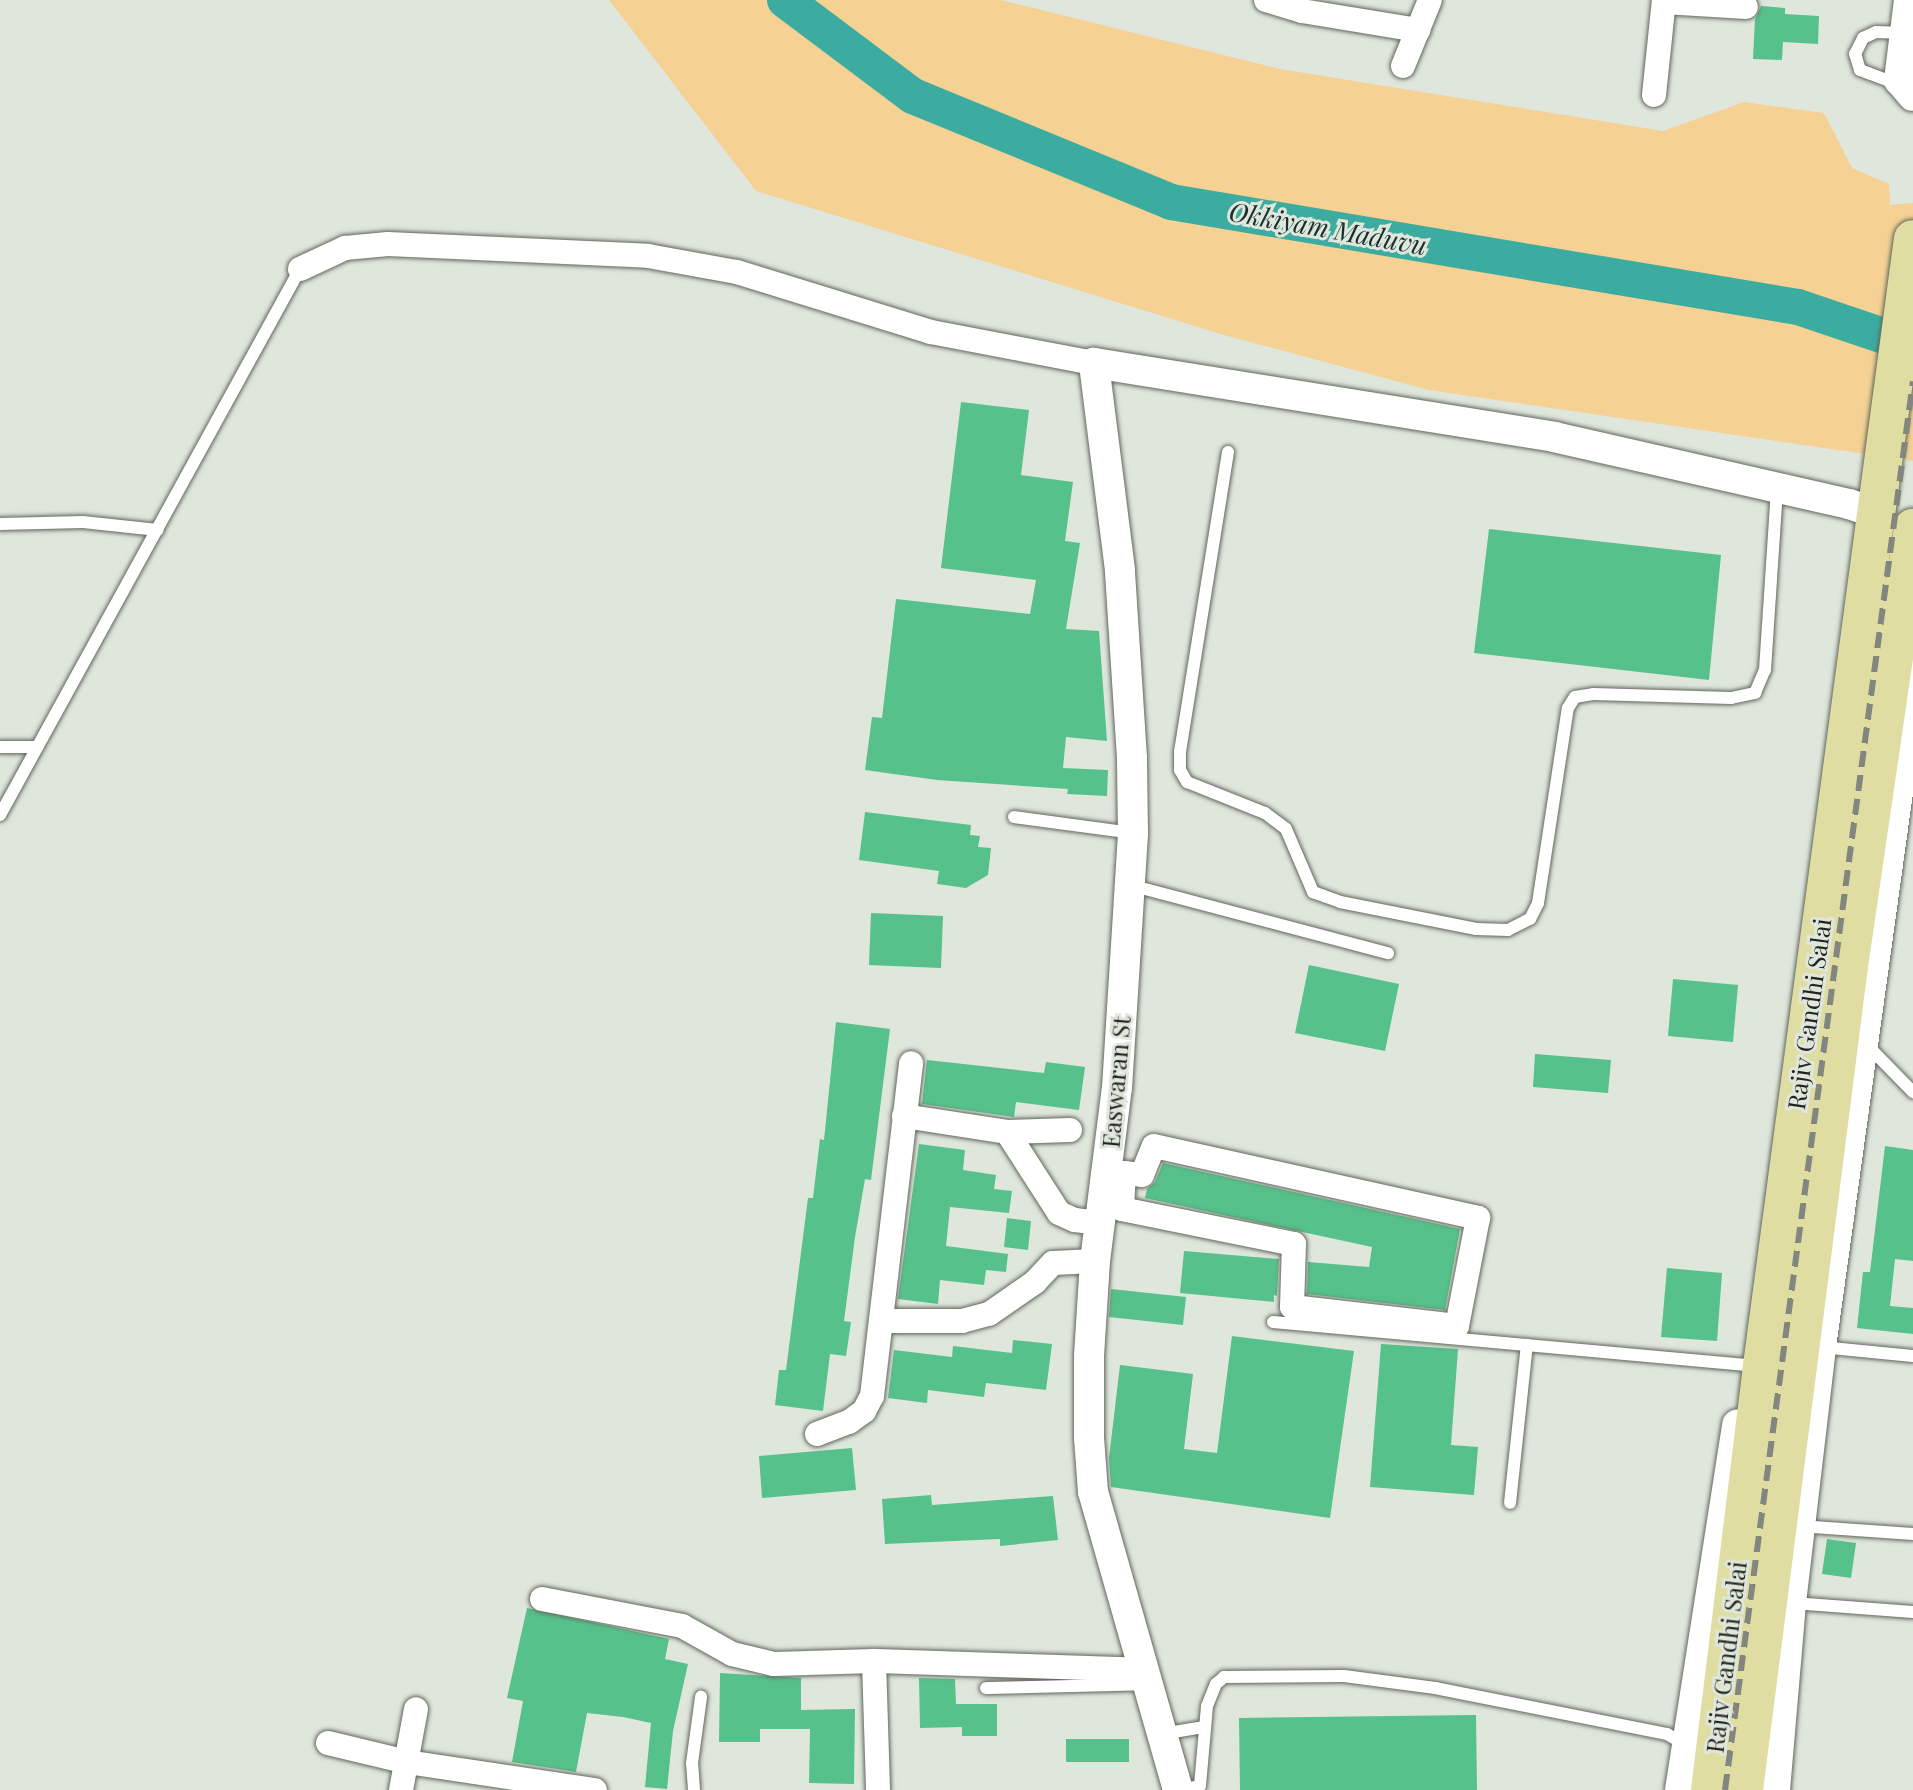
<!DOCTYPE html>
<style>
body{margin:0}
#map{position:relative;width:1913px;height:1790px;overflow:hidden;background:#dfe6db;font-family:"Playfair Display",serif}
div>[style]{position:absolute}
.green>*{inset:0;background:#f5d194}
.river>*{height:36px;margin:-18px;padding:0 18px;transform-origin:18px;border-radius:18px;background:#3caca0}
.building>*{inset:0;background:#57c18b}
.roads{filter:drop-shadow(0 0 2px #61675d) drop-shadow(0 0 2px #61675d)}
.service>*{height:12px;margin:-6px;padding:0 6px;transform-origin:6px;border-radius:6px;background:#fff}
.minor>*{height:24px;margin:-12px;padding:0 12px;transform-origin:12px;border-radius:12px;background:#fff}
.tertiary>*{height:30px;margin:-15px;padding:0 15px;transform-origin:15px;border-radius:15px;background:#fff}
.primary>*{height:38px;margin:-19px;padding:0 19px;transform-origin:19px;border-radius:19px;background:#dfdda2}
.rail>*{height:6px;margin-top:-3px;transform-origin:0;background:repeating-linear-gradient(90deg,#82867f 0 16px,transparent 0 24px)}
span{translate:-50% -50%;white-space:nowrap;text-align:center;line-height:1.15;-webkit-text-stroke:6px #dfe6db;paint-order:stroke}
.street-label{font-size:24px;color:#222420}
.water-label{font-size:26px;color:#18302d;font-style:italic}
</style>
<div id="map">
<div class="green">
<div style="clip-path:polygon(609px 0,1001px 0,1280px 69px,1663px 131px,1744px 102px,1824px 113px,1852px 168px,1889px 184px,1890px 205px,1913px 203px,1913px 461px,1429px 390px,1224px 335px,756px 191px)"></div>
</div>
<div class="river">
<div style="left:785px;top:0;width:160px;rotate:36.9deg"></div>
<div style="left:913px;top:96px;width:279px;rotate:22.3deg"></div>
<div style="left:1171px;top:202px;width:636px;rotate:9.51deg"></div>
<div style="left:1798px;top:307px;width:121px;rotate:18.7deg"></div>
</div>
<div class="building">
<div style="clip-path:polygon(1761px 6px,1785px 8px,1785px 14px,1819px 16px,1818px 44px,1783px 42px,1782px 60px,1753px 59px,1755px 19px)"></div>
<div style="clip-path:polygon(961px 402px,1029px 410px,1021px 475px,1073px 482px,1065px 541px,1080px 543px,1066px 629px,1099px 631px,1107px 741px,1066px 737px,1063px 768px,1108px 770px,1107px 796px,1067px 794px,1068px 789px,937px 780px,865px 770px,872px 717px,882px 718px,896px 599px,1030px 614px,1036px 580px,941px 568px)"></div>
<div style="clip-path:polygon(1489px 529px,1721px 555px,1709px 680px,1474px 653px)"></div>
<div style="clip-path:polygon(865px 812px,971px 825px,970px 835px,980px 836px,978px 847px,991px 848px,988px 875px,966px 888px,937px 884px,939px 871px,859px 860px)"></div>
<div style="clip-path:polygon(871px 913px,943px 916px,941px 968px,869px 965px)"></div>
<div style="clip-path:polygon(1309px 965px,1399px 984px,1385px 1051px,1295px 1033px)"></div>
<div style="clip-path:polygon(1673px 979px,1738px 985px,1733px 1042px,1668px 1036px)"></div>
<div style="clip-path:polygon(836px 1022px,890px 1029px,871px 1180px,865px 1179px,855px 1237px,844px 1321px,851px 1322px,846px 1356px,830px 1354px,823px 1411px,775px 1405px,779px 1370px,786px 1370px,808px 1198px,813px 1198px,820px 1139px,824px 1140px)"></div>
<div style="clip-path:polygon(1535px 1054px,1611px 1060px,1608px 1093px,1533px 1087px)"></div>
<div style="clip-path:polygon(927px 1060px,1044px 1073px,1046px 1062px,1085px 1067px,1079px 1110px,1016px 1102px,1014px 1117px,922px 1104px)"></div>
<div style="clip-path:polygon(919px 1144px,965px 1150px,963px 1170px,996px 1175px,994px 1189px,1012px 1191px,1009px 1213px,950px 1207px,946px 1246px,1008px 1254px,1006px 1272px,986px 1270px,984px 1285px,940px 1280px,938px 1304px,898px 1299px)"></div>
<div style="clip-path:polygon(1885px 1146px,1913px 1150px,1913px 1261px,1895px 1259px,1890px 1306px,1913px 1308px,1913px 1334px,1857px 1328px,1863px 1272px,1870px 1272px)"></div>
<div style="clip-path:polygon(1163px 1163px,1460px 1229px,1445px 1310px,1307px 1294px,1308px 1262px,1369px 1267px,1372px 1247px,1145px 1198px,1147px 1189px,1155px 1182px)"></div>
<div style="clip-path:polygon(1007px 1218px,1031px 1221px,1028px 1250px,1004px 1247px)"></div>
<div style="clip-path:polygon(1184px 1251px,1279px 1259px,1277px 1296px,1274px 1295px,1274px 1302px,1180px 1293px)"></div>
<div style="clip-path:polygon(1667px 1268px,1722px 1273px,1717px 1341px,1661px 1337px)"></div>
<div style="clip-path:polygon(1111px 1289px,1186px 1297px,1183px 1325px,1109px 1317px)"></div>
<div style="clip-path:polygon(1232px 1336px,1354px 1351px,1330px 1518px,1111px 1487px,1109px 1458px,1120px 1365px,1193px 1374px,1184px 1449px,1217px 1453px)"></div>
<div style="clip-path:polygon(1013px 1340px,1052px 1344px,1046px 1390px,986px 1383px,984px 1397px,928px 1390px,927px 1403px,888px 1398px,894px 1350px,952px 1357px,953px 1346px,1012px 1353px)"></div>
<div style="clip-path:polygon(1381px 1344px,1458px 1349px,1451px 1445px,1478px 1447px,1474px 1495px,1370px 1487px)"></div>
<div style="clip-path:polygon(852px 1448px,856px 1490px,762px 1498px,759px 1456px)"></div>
<div style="clip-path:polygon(931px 1495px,932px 1505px,1053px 1496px,1058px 1540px,1000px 1546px,1000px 1539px,885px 1544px,882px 1499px)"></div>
<div style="clip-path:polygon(1827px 1539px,1856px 1543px,1851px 1578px,1822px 1574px)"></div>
<div style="clip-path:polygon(527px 1608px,669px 1639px,665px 1659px,688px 1664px,673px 1731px,667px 1789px,645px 1787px,651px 1723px,623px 1717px,587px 1713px,576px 1772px,512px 1762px,523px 1701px,507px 1698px)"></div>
<div style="clip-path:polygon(720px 1673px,801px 1678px,801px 1710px,855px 1709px,854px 1784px,809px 1783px,810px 1729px,760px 1729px,760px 1742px,719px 1742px)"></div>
<div style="clip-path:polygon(919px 1678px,955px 1679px,956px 1704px,997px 1704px,997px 1736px,962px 1736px,962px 1727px,920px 1728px)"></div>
<div style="clip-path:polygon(1476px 1715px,1477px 1790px,1240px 1790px,1239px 1718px)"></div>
<div style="clip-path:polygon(1066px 1739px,1129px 1739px,1129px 1762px,1066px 1762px)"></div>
</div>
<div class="roads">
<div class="service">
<div style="left:1900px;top:85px;width:43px;rotate:-159.4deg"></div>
<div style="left:1860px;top:70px;width:17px;rotate:-107deg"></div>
<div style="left:1855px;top:54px;width:18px;rotate:-63deg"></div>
<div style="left:1863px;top:38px;width:14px;rotate:-25deg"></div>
<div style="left:1876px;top:32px;width:29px;rotate:2deg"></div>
<div style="left:1228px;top:452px;width:303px;rotate:99.1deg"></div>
<div style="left:1180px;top:751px;width:19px;rotate:90deg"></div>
<div style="left:1180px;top:770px;width:14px;rotate:60deg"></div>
<div style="left:1187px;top:782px;width:84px;rotate:21.7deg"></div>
<div style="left:1265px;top:813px;width:26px;rotate:37deg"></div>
<div style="left:1286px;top:829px;width:69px;rotate:66.8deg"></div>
<div style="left:1313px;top:892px;width:29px;rotate:20deg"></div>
<div style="left:1340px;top:902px;width:139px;rotate:11.2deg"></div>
<div style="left:1476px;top:929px;width:32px;rotate:2deg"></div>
<div style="left:1508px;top:930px;width:25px;rotate:-27deg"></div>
<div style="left:1530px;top:919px;width:18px;rotate:-63deg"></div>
<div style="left:1538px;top:903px;width:197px;rotate:-81.3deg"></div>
<div style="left:1568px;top:708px;width:13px;rotate:-58deg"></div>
<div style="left:1575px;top:697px;width:18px;rotate:-9deg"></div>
<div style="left:1593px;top:694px;width:138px;rotate:1.7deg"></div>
<div style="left:1731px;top:698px;width:25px;rotate:-12deg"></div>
<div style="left:1755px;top:693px;width:25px;rotate:-67deg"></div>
<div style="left:1765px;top:670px;width:183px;rotate:-86.2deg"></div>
<div style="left:0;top:524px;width:83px;rotate:-1.4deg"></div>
<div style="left:83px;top:522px;width:75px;rotate:6.1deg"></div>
<div style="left:0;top:747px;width:37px"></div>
<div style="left:0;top:815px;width:623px;rotate:-61.21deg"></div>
<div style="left:1014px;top:817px;width:120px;rotate:7.7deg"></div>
<div style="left:1130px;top:885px;width:267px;rotate:14.8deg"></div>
<div style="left:1865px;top:1043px;width:69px;rotate:45.6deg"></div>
<div style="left:1273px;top:1322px;width:475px;rotate:5.2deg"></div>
<div style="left:1821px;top:1347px;width:92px;rotate:5.6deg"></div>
<div style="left:1510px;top:1503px;width:159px;rotate:-83.9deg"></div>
<div style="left:1799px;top:1526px;width:114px;rotate:4deg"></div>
<div style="left:1793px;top:1603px;width:120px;rotate:4.3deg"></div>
<div style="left:986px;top:1688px;width:162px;rotate:-1.4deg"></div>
<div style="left:1162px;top:1734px;width:43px;rotate:-9.5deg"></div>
<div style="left:694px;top:1790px;width:27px;rotate:-94deg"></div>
<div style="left:692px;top:1763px;width:67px;rotate:-82.2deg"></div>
<div style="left:1180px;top:1790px;width:20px;rotate:-11deg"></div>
<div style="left:1200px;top:1786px;width:80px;rotate:-85deg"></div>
<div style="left:1207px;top:1706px;width:24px;rotate:-68deg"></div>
<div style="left:1216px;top:1684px;width:11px;rotate:-41deg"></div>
<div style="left:1224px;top:1677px;width:120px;rotate:-0.5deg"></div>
<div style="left:1344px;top:1676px;width:92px;rotate:7.5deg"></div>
<div style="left:1435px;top:1688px;width:237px;rotate:11.2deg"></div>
<div style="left:1667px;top:1734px;width:20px;rotate:30deg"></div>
</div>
<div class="minor">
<div style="left:1266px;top:0;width:38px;rotate:17deg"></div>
<div style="left:1302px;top:11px;width:118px;rotate:9.3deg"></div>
<div style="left:1664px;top:2px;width:82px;rotate:3.5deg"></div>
<div style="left:1403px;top:66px;width:71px;rotate:-67.8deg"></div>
<div style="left:1654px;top:95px;width:96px;rotate:-84deg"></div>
<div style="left:300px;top:269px;width:50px;rotate:-25deg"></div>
<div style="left:345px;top:248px;width:43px;rotate:-5.3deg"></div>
<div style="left:388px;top:244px;width:260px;rotate:2.6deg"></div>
<div style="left:648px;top:256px;width:90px;rotate:10.2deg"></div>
<div style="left:737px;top:272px;width:203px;rotate:17.2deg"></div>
<div style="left:931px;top:332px;width:166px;rotate:10.8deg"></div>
<div style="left:904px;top:1116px;width:104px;rotate:8.8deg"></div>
<div style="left:1007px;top:1132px;width:96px;rotate:57.3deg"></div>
<div style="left:1059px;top:1213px;width:17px;rotate:24deg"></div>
<div style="left:1075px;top:1220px;width:25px;rotate:7deg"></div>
<div style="left:1007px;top:1132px;width:63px;rotate:-1.8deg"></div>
<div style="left:1154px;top:1146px;width:332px;rotate:12.5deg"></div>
<div style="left:1478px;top:1218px;width:110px;rotate:101deg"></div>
<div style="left:1457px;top:1326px;width:166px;rotate:-173.4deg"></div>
<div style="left:1292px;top:1307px;width:63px;rotate:-88.2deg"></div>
<div style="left:1294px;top:1244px;width:176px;rotate:-168.5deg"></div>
<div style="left:1122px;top:1209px;width:36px;rotate:-87deg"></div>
<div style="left:1124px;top:1173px;width:18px;rotate:6deg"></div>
<div style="left:1142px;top:1175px;width:31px;rotate:-68deg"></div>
<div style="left:881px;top:1321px;width:81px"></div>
<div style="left:962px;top:1321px;width:28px;rotate:-15deg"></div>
<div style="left:989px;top:1314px;width:56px;rotate:-34.8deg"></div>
<div style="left:1035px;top:1282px;width:26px;rotate:-47deg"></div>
<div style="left:1053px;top:1263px;width:42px;rotate:-2.7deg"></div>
<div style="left:817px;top:1434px;width:34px;rotate:-21deg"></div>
<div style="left:849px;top:1422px;width:19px;rotate:-36deg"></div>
<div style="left:864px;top:1411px;width:17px;rotate:-62deg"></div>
<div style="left:872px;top:1396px;width:335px;rotate:-83.3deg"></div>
<div style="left:542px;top:1599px;width:143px;rotate:10.9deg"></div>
<div style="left:682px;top:1626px;width:57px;rotate:29.2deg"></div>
<div style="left:732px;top:1654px;width:43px;rotate:13.4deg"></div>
<div style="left:774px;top:1664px;width:100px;rotate:-1.7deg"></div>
<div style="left:874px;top:1661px;width:270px;rotate:1.9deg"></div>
<div style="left:874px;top:1661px;width:129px;rotate:88.2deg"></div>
<div style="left:328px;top:1743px;width:81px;rotate:13.5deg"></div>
<div style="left:407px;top:1762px;width:190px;rotate:8.5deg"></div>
<div style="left:401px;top:1790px;width:82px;rotate:-79.5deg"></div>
</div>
<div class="tertiary">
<div style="left:1909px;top:0;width:81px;rotate:97.1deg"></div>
<div style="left:1899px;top:80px;width:21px;rotate:49deg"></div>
<div style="left:1178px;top:1790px;width:310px;rotate:-105.9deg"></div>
<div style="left:1093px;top:1492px;width:55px;rotate:-94.2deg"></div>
<div style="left:1089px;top:1437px;width:81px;rotate:-90deg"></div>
<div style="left:1089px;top:1356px;width:95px;rotate:-86.4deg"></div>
<div style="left:1095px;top:1261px;width:174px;rotate:-82.8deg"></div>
<div style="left:1117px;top:1088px;width:256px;rotate:-86.4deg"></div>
<div style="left:1133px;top:833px;width:75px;rotate:-90.8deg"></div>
<div style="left:1132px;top:758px;width:188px;rotate:-93.7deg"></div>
<div style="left:1120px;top:570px;width:209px;rotate:-97.2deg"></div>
<div style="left:1094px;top:363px;width:466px;rotate:9.1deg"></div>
<div style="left:1554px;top:437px;width:303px;rotate:12.8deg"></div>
<div style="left:1849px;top:504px;width:31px;rotate:19deg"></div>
<div style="left:1680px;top:1790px;width:370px;rotate:-81.1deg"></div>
<div style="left:1775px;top:1790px;width:188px;rotate:-85.1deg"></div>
<div style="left:1791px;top:1603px;width:258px;rotate:-83.3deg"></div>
<div style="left:1821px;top:1347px;width:574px;rotate:-82.1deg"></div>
<div style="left:1900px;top:778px;width:123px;rotate:-83.9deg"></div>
<div style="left:1913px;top:656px;width:25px;rotate:-106deg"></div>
</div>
<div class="primary">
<div style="left:1710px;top:1790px;width:420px;rotate:-83deg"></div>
<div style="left:1761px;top:1373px;width:1144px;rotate:-82.37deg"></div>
<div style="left:1744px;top:1790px;width:831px;rotate:-82.74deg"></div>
<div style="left:1849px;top:966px;width:443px;rotate:-81.7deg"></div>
</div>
</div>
<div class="rail">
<div style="left:1725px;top:1790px;width:1421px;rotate:-82.4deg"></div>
</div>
<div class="street-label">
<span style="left:1809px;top:1014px;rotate:-82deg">Rajiv Gandhi Salai</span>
<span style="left:1116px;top:1082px;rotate:-85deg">Easwaran St</span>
<span style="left:1726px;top:1657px;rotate:-83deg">Rajiv Gandhi Salai</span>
</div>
<div class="water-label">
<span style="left:1328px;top:228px;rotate:10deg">Okkiyam Maduvu</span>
</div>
</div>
